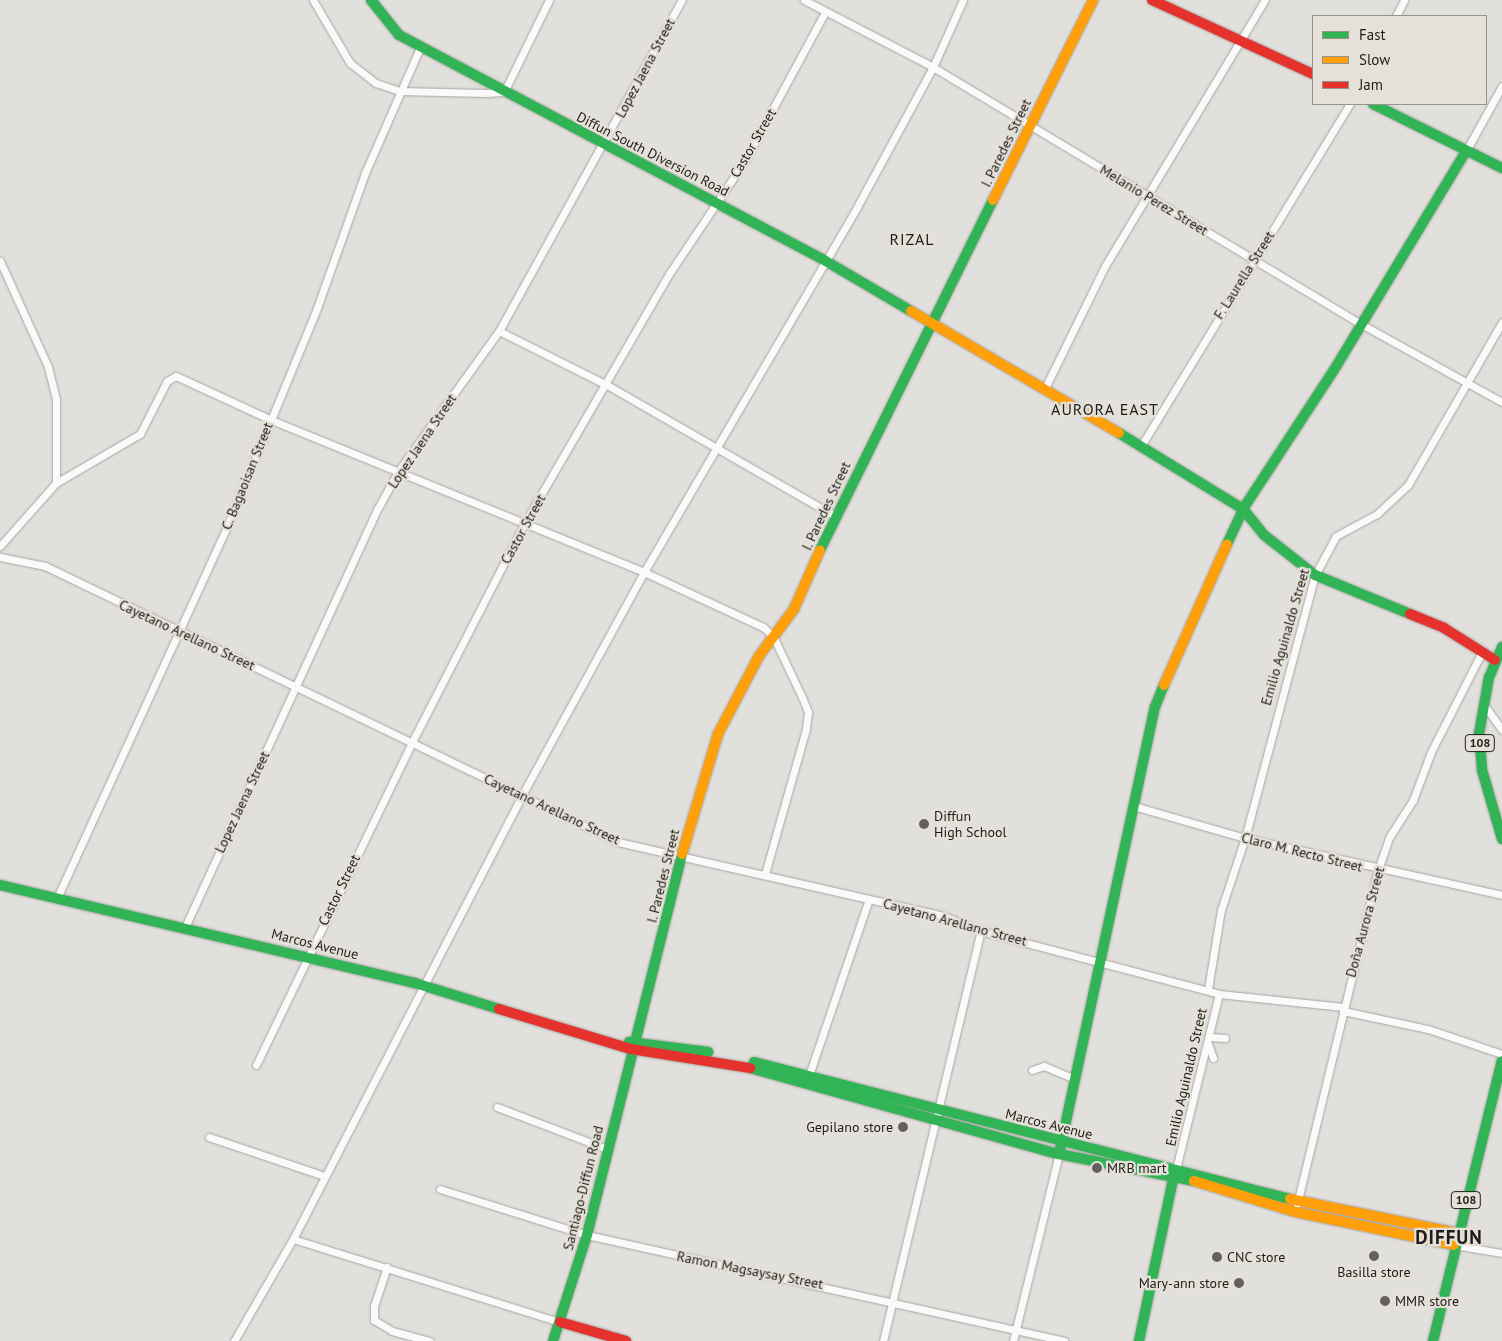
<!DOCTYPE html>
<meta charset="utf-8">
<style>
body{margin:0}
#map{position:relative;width:1502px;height:1341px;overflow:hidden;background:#e2e0dc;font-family:"PT Sans",sans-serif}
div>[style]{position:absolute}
.roads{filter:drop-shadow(0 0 1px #a8a6a3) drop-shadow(0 0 1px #a8a6a3)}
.street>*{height:7px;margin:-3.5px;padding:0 3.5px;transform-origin:3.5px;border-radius:3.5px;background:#fbfafa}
.fast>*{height:10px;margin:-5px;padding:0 5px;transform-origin:5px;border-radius:5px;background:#30b455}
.slow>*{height:10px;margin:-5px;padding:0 5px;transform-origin:5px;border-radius:5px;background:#ff9f0a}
.jam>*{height:10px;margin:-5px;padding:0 5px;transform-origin:5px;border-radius:5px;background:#e5322d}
.dots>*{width:14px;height:14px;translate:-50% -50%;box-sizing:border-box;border:2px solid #e5e1d9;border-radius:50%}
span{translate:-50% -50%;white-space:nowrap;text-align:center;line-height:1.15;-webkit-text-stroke:4.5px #e5e1d9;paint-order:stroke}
.shield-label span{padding:1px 4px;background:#e5e1d9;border:1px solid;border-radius:4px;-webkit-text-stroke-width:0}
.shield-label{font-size:12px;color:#1e1d1a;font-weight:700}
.street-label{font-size:14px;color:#1e1d1a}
.poi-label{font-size:14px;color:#1e1d1a}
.left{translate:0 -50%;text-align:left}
.right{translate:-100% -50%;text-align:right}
.quarter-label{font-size:16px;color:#1e1d1a;letter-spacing:1px}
.district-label{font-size:19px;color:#1e1d1a;font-weight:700;letter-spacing:1px}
.legend{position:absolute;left:1312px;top:15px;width:175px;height:90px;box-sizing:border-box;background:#e5e1d9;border:1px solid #95938d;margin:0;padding:6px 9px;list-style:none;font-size:15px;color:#1e1d1a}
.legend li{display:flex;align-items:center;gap:10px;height:25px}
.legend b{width:25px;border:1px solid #95938d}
</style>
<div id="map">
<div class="roads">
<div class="street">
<div style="left:313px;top:0;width:73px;rotate:59.6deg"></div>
<div style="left:350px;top:63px;width:33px;rotate:38deg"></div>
<div style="left:376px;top:83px;width:24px;rotate:19deg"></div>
<div style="left:399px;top:91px;width:87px;rotate:1.3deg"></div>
<div style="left:486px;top:93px;width:18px;rotate:-3deg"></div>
<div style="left:504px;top:92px;width:102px;rotate:-63.9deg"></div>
<div style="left:804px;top:0;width:145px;rotate:27.4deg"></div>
<div style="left:933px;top:67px;width:499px;rotate:31deg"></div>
<div style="left:1361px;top:324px;width:161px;rotate:29deg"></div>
<div style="left:1396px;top:16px;width:18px;rotate:-63deg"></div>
<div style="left:1466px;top:151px;width:74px;rotate:-61deg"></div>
<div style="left:0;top:261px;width:116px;rotate:65.6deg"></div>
<div style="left:48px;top:367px;width:34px;rotate:76deg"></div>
<div style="left:56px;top:400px;width:83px;rotate:90deg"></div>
<div style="left:499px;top:331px;width:121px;rotate:26.6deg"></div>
<div style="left:607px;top:385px;width:263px;rotate:29.9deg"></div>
<div style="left:1044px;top:390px;width:138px;rotate:-63.8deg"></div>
<div style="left:1105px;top:266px;width:310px;rotate:-59deg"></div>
<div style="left:1141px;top:446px;width:401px;rotate:-58.6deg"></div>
<div style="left:0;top:546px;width:84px;rotate:-48.4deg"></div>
<div style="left:56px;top:483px;width:97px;rotate:-30.3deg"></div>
<div style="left:140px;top:434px;width:59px;rotate:-63deg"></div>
<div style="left:167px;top:381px;width:10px;rotate:-29deg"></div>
<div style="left:176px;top:376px;width:102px;rotate:24.8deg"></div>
<div style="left:269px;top:419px;width:405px;rotate:22.2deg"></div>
<div style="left:644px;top:572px;width:131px;rotate:24.8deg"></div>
<div style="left:763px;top:627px;width:13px;rotate:42deg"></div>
<div style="left:773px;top:636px;width:68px;rotate:64.6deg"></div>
<div style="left:802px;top:697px;width:16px;rotate:68deg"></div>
<div style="left:808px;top:712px;width:17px;rotate:97deg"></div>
<div style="left:806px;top:729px;width:151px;rotate:105.8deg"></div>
<div style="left:0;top:557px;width:46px;rotate:11.3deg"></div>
<div style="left:45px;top:566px;width:636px;rotate:25.72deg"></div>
<div style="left:618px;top:842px;width:334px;rotate:12.8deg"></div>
<div style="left:944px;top:916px;width:40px;rotate:22deg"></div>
<div style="left:981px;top:931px;width:246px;rotate:14.8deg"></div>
<div style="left:1219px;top:994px;width:125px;rotate:6deg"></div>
<div style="left:1484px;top:705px;width:31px;rotate:54deg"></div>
<div style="left:1134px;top:806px;width:116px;rotate:16.1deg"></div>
<div style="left:1245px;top:838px;width:263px;rotate:12.5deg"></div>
<div style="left:57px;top:898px;width:406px;rotate:-65.4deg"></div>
<div style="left:226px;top:529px;width:239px;rotate:-67.6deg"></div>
<div style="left:317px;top:308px;width:143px;rotate:-70.4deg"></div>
<div style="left:365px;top:173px;width:137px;rotate:-66.3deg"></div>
<div style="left:185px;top:927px;width:461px;rotate:-65.3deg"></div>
<div style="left:378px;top:508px;width:43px;rotate:-61.1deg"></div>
<div style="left:399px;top:470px;width:171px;rotate:-54.3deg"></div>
<div style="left:499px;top:331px;width:378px;rotate:-61.1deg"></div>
<div style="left:1208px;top:989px;width:80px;rotate:-80.7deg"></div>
<div style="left:1221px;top:910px;width:76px;rotate:-71.6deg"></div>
<div style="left:1245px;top:838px;width:272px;rotate:-75.1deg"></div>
<div style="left:1315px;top:575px;width:44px;rotate:-61.7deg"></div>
<div style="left:1336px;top:536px;width:47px;rotate:-28.2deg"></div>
<div style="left:1377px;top:514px;width:42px;rotate:-43.1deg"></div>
<div style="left:1408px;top:485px;width:188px;rotate:-60deg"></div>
<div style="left:1343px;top:1011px;width:87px;rotate:12deg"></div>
<div style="left:1428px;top:1029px;width:78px;rotate:18.7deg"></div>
<div style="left:1210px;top:1037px;width:15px;rotate:4deg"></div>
<div style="left:1208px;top:1044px;width:15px;rotate:70deg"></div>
<div style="left:256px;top:1065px;width:359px;rotate:-64.2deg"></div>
<div style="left:412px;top:742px;width:245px;rotate:-62.8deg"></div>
<div style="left:524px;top:524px;width:289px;rotate:-59.9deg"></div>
<div style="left:669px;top:274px;width:135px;rotate:-56.2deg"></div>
<div style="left:744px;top:162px;width:170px;rotate:-61.6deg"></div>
<div style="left:1032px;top:1070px;width:13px;rotate:-18deg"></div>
<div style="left:1044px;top:1066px;width:33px;rotate:23deg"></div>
<div style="left:808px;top:1078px;width:189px;rotate:-71.2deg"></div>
<div style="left:497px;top:1107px;width:118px;rotate:20.9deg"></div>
<div style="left:209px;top:1137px;width:121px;rotate:18.7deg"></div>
<div style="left:1175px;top:1173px;width:184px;rotate:-76.2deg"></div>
<div style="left:440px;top:1189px;width:154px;rotate:17.4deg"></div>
<div style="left:587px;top:1235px;width:489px;rotate:12.5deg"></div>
<div style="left:1297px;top:1204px;width:344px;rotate:-76.4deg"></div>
<div style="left:1378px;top:870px;width:36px;rotate:-71deg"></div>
<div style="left:1390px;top:836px;width:43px;rotate:-57.4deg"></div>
<div style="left:1413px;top:800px;width:51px;rotate:-69.4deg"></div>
<div style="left:1431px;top:752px;width:114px;rotate:-63deg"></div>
<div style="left:293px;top:1239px;width:280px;rotate:17.3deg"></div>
<div style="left:1454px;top:1245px;width:49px;rotate:9.5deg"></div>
<div style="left:387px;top:1267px;width:41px;rotate:108.4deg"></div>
<div style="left:374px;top:1306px;width:14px;rotate:90deg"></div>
<div style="left:374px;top:1320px;width:21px;rotate:31deg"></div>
<div style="left:392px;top:1331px;width:39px;rotate:15deg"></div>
<div style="left:234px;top:1341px;width:118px;rotate:-60deg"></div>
<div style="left:293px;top:1239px;width:500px;rotate:-62.7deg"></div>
<div style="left:522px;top:795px;width:254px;rotate:-61.3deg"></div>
<div style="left:644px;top:572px;width:423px;rotate:-59.7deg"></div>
<div style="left:857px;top:207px;width:159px;rotate:-61.5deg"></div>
<div style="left:933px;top:67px;width:73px;rotate:-65.9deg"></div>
<div style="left:883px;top:1341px;width:422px;rotate:-76.6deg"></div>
<div style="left:1013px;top:1341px;width:193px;rotate:-76.2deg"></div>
</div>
<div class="fast">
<div style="left:371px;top:0;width:45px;rotate:51.3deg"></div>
<div style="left:399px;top:35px;width:481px;rotate:27.9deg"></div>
<div style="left:824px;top:260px;width:101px;rotate:30.4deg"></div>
<div style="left:1373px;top:104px;width:144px;rotate:26.4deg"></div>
<div style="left:1119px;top:433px;width:145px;rotate:31.5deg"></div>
<div style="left:1243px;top:509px;width:33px;rotate:51deg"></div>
<div style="left:1264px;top:535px;width:65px;rotate:38.1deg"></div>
<div style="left:1315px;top:575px;width:103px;rotate:22.3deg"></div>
<div style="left:1227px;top:544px;width:38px;rotate:-65deg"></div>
<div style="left:1243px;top:509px;width:166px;rotate:-56.8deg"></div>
<div style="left:1334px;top:370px;width:256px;rotate:-58.9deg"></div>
<div style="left:820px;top:550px;width:390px;rotate:-63.7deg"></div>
<div style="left:1502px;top:647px;width:33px;rotate:113deg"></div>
<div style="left:1489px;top:677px;width:58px;rotate:100deg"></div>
<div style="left:1479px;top:734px;width:36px;rotate:85deg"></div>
<div style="left:1482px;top:770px;width:72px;rotate:73.8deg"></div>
<div style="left:0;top:885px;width:426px;rotate:13.3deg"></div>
<div style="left:415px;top:983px;width:88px;rotate:17.2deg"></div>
<div style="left:629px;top:1042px;width:80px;rotate:7.2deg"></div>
<div style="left:754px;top:1062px;width:553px;rotate:14.34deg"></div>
<div style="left:750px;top:1068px;width:321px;rotate:15.6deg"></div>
<div style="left:1059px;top:1154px;width:138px;rotate:11.3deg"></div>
<div style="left:1059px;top:1154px;width:457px;rotate:-77.9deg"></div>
<div style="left:1155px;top:707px;width:24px;rotate:-68deg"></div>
<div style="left:553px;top:1341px;width:111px;rotate:-72.2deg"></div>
<div style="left:587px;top:1235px;width:393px;rotate:-76deg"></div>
<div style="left:1139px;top:1341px;width:170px;rotate:-78.1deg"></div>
<div style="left:1433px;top:1341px;width:288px;rotate:-76.2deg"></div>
</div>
<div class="slow">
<div style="left:993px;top:200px;width:224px;rotate:-63.4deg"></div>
<div style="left:911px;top:311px;width:241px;rotate:30.4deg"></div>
<div style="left:1164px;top:685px;width:154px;rotate:-65.9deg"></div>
<div style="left:682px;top:854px;width:125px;rotate:-73.3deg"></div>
<div style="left:718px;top:734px;width:88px;rotate:-62.3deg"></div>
<div style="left:759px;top:656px;width:59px;rotate:-53.3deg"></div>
<div style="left:794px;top:609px;width:64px;rotate:-66.2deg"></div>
<div style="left:1194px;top:1181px;width:107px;rotate:16.9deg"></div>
<div style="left:1296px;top:1212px;width:161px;rotate:11.8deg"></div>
<div style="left:1290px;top:1199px;width:170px;rotate:11.5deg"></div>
</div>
<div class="jam">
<div style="left:1152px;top:0;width:177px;rotate:24.7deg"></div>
<div style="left:1410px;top:614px;width:37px;rotate:22deg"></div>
<div style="left:1444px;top:628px;width:60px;rotate:32.1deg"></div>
<div style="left:499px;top:1009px;width:138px;rotate:16.9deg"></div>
<div style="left:631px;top:1049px;width:121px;rotate:9.1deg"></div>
<div style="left:560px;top:1322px;width:69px;rotate:16.1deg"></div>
</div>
</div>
<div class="dots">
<div style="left:924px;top:824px;background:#63615e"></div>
<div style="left:903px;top:1127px;background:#63615e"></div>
<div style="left:1097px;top:1168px;background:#63615e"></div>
<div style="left:1374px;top:1256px;background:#63615e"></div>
<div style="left:1217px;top:1257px;background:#63615e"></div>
<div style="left:1239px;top:1283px;background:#63615e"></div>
<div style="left:1385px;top:1301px;background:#63615e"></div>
</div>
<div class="shield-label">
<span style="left:1480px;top:743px">108</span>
<span style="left:1466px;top:1200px">108</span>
</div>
<div class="street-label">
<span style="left:645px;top:68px;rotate:-62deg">Lopez Jaena Street</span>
<span style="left:753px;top:143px;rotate:-60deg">Castor Street</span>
<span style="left:1006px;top:143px;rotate:-64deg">I. Paredes Street</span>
<span style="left:653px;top:154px;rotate:27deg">Diffun South Diversion Road</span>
<span style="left:1154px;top:200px;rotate:31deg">Melanio Perez Street</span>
<span style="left:1244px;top:275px;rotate:-58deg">F. Laurella Street</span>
<span style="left:422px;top:441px;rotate:-56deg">Lopez Jaena Street</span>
<span style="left:247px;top:476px;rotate:-68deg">C. Bagaoisan Street</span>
<span style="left:826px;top:506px;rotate:-65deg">I. Paredes Street</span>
<span style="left:523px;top:529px;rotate:-61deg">Castor Street</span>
<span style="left:187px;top:635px;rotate:25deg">Cayetano Arellano Street</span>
<span style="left:1285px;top:637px;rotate:-74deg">Emilio Aguinaldo Street</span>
<span style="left:242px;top:802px;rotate:-65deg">Lopez Jaena Street</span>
<span style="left:552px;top:809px;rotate:25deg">Cayetano Arellano Street</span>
<span style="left:1302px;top:852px;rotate:14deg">Claro M. Recto Street</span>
<span style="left:663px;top:876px;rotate:-76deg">I. Paredes Street</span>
<span style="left:339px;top:890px;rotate:-64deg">Castor Street</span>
<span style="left:955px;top:922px;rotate:15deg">Cayetano Arellano Street</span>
<span style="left:1365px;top:922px;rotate:-75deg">Doña Aurora Street</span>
<span style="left:315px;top:944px;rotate:14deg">Marcos Avenue</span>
<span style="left:1186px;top:1077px;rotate:-77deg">Emilio Aguinaldo Street</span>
<span style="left:1049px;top:1124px;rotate:14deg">Marcos Avenue</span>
<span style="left:583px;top:1188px;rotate:-76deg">Santiago-Diffun Road</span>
<span style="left:750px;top:1270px;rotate:11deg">Ramon Magsaysay Street</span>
</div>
<div class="poi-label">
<span class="left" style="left:934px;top:824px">Diffun<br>High School</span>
<span class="right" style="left:893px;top:1127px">Gepilano store</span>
<span class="left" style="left:1107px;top:1168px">MRB mart</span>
<span class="left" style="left:1227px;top:1257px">CNC store</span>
<span style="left:1374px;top:1272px">Basilla store</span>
<span class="right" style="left:1229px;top:1283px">Mary-ann store</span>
<span class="left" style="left:1395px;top:1301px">MMR store</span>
</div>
<div class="quarter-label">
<span style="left:912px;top:239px">RIZAL</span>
<span style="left:1105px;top:409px">AURORA EAST</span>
</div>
<div class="district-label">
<span style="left:1449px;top:1238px">DIFFUN</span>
</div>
<ul class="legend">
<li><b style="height:6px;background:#30b455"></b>Fast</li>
<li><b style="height:6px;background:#ff9f0a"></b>Slow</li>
<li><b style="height:6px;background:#e5322d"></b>Jam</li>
</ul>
</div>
